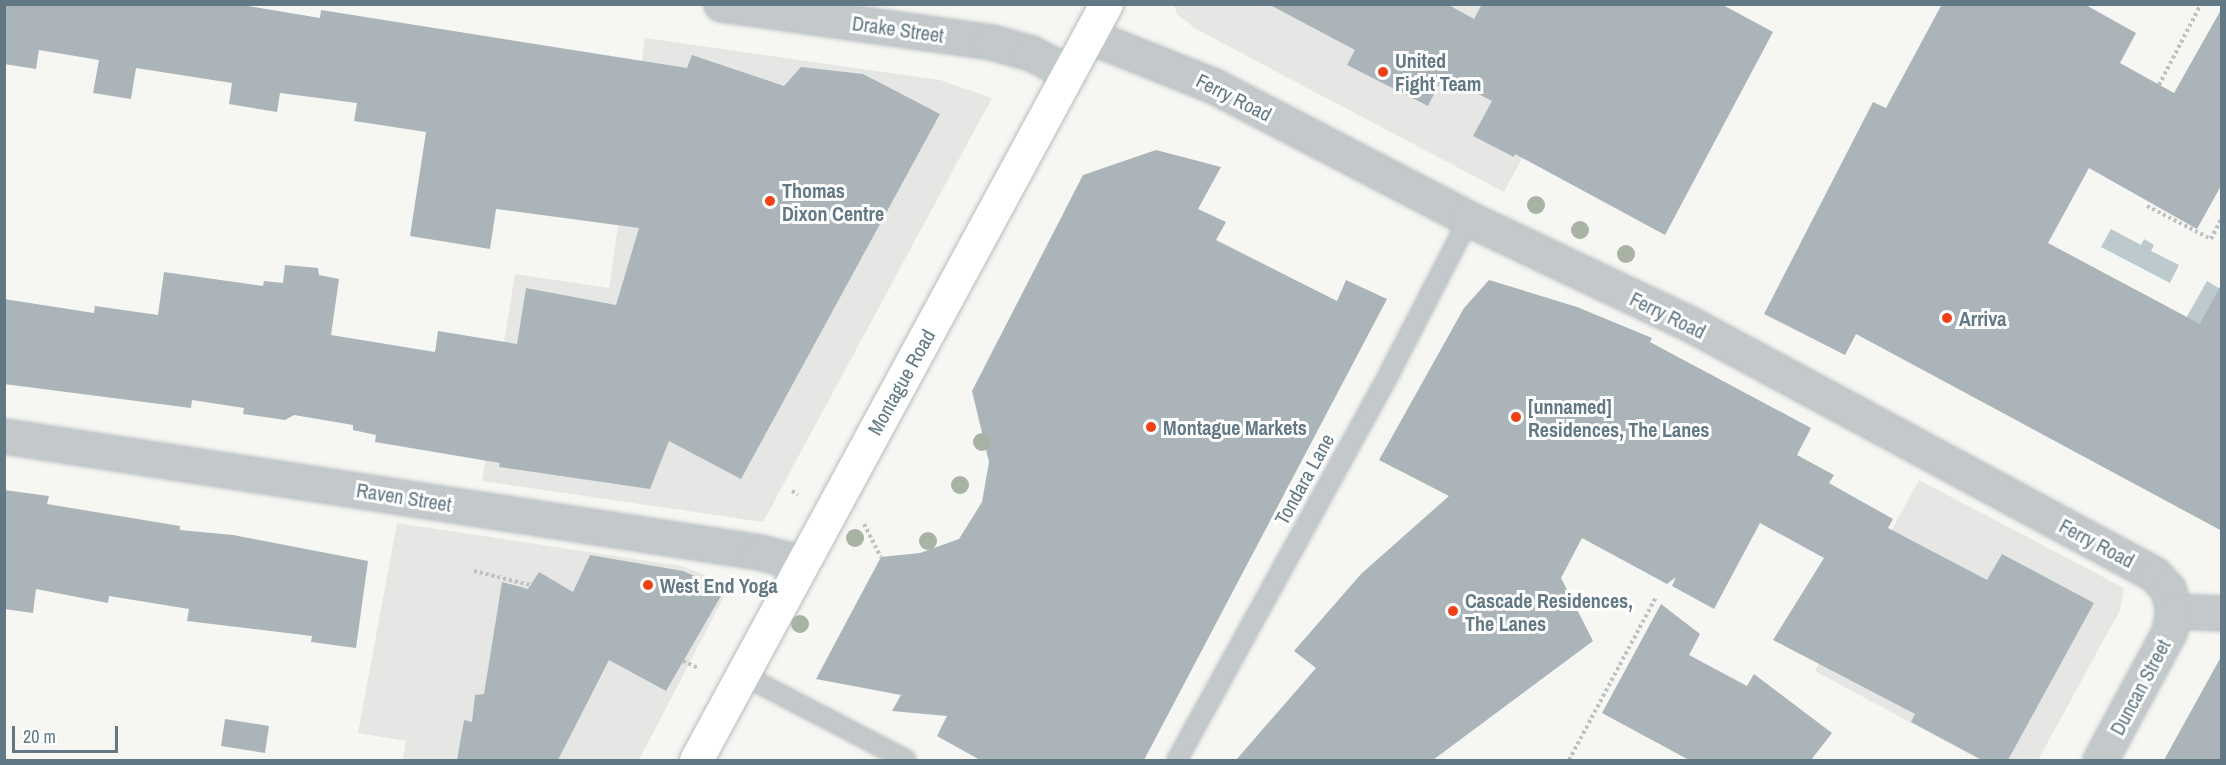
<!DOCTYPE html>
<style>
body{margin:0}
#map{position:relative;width:2226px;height:765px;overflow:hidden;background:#f6f6f2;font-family:"Archivo Narrow",sans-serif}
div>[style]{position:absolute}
.built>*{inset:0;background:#e6e7e5}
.water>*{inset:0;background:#bcc9cd}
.building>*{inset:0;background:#abb5b9}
.path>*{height:4px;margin-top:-2px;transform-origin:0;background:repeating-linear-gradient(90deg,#bec1c3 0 3px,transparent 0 6px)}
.roads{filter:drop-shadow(0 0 2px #b5bbbf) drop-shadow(0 0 2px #b5bbbf)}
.lane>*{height:18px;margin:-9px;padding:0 9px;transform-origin:9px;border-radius:9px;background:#c3c8ca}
.street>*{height:33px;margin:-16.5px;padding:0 16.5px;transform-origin:16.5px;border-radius:16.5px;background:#c3c8ca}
.secondary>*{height:33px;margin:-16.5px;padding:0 16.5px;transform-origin:16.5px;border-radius:16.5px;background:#fff}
.trees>*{width:18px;height:18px;margin:-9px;border-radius:50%;background:#a8b3a3}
.dots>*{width:16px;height:16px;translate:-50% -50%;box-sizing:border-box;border:3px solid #fff;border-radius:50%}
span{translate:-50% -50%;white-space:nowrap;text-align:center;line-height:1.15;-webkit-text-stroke:6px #fff;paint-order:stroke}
.street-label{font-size:20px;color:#627885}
.poi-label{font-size:20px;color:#627885;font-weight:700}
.left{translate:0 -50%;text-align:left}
.frame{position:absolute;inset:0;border:6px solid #627885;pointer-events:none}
.scale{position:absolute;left:12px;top:726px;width:106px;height:27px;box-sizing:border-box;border:3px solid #627885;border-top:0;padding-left:8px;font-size:18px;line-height:21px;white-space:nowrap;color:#627885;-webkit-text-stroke:4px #fff;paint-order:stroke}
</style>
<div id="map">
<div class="built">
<div style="clip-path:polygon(1174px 5px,1603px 5px,1504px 192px,1196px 29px,1177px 14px)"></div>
<div style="clip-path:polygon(645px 38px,940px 80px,992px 98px,763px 522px,482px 481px,515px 274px,609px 288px)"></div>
<div style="clip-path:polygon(1919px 480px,2124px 588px,2120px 610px,2038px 760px,1980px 760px,1815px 671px)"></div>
<div style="clip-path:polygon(397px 523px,682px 566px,730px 585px,639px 760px,403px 760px,406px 741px,358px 733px)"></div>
</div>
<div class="water">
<div style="clip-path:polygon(2111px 229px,2141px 245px,2144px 239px,2154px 245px,2151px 251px,2179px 265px,2170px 283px,2101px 247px)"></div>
<div style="clip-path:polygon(2207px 281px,2220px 289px,2199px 327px,2185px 320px)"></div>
</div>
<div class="building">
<div style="clip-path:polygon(4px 4px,236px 4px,320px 18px,321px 10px,687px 68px,692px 55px,784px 86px,801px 67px,863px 74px,940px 114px,741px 479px,669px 441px,650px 489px,499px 467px,500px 463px,375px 442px,376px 435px,353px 430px,353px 425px,294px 415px,285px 420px,243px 414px,244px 408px,192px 400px,191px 408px,4px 384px,4px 299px,94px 313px,95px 306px,158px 315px,164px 272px,263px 286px,264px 281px,283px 283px,285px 265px,318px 268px,319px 275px,339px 279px,331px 335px,435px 352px,438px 331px,517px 344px,526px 288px,616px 305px,639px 228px,496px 209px,490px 249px,410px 236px,426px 132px,354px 121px,357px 103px,280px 93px,277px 112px,229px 104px,232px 83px,136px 68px,131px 99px,93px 93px,99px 60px,39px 50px,36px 69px,4px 64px)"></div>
<div style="clip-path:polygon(1268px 4px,1447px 4px,1474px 19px,1482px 4px,1721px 4px,1773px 32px,1665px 235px,1515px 154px,1514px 157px,1473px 136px,1492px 101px,1443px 76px,1428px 106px,1347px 65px,1355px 50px)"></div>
<div style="clip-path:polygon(1942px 4px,2084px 4px,2136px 33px,2120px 63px,2174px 93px,2222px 8px,2222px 184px,2197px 229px,2089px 168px,2048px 243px,2200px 324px,2222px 283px,2222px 531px,1856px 334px,1845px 355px,1764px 314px,1873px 102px,1886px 108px)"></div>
<div style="clip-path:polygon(1156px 150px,1221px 167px,1198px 209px,1226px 222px,1216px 240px,1337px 301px,1346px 280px,1387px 299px,1144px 760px,980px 760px,937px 736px,947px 716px,892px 711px,901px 695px,816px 679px,881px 557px,920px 553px,959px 539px,982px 502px,989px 462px,972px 391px,1083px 175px)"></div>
<div style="clip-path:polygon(1489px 280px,1577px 307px,1652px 338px,1650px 342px,1811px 428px,1797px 455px,1834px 475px,1829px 483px,1893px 519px,1888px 528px,1987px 580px,2002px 554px,2094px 603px,2008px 760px,1982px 760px,1911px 722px,1915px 714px,1773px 640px,1824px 558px,1760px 523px,1714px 609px,1672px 586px,1676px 577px,1667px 584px,1582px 538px,1561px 578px,1593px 641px,1433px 760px,1236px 760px,1316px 668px,1294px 651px,1361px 574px,1449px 496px,1379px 460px,1464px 308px)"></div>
<div style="clip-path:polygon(4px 490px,49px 496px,47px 504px,180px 526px,180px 530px,233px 535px,368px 561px,356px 648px,311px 642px,312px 636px,187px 621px,189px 609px,109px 596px,108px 603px,36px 589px,33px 613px,4px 609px)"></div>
<div style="clip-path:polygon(590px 555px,683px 571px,725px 589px,666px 691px,609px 660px,558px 760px,457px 760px,464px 720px,472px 722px,475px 695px,484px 694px,502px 582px,528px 589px,539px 572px,573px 592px)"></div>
<div style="clip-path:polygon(1661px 604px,1700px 634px,1689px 655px,1747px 686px,1754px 674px,1832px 733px,1811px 760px,1689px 760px,1602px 713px)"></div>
<div style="clip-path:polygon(2222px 655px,2222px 760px,2164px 760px)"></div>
<div style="clip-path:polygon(225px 719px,269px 726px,265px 753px,221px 746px)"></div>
</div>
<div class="path">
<div style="left:2159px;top:85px;width:91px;rotate:-62.6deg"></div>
<div style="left:2147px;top:206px;width:72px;rotate:27.3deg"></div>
<div style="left:2211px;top:239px;width:25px;rotate:-63deg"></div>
<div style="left:792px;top:491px;width:7px;rotate:34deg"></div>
<div style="left:864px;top:524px;width:37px;rotate:63deg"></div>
<div style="left:474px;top:571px;width:58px;rotate:14deg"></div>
<div style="left:683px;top:661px;width:17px;rotate:25deg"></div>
<div style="left:1569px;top:760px;width:185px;rotate:-61.9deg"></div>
</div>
<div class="roads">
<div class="lane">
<div style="left:741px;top:674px;width:186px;rotate:27.5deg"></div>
<div style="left:1177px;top:760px;width:445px;rotate:-61.2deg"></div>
<div style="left:1391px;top:370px;width:170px;rotate:-62.7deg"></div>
</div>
<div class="street">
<div style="left:721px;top:4px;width:273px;rotate:8deg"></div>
<div style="left:991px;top:42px;width:41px;rotate:15.4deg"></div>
<div style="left:1031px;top:53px;width:43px;rotate:27.8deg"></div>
<div style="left:1089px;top:36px;width:135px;rotate:21.8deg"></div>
<div style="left:1214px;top:86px;width:288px;rotate:27.5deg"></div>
<div style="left:1469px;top:219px;width:247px;rotate:25.4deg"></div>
<div style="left:1692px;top:325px;width:525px;rotate:28.32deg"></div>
<div style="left:2154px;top:574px;width:21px;rotate:47deg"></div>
<div style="left:2168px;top:589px;width:23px;rotate:77deg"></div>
<div style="left:2173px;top:611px;width:49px;rotate:2.3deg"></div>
<div style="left:4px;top:436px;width:764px;rotate:8.73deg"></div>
<div style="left:759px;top:552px;width:44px;rotate:14.3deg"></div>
<div style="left:2100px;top:760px;width:145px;rotate:-61.7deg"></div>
<div style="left:2169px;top:632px;width:21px;rotate:-79deg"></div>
</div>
<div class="secondary">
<div style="left:696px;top:760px;width:860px;rotate:-61.53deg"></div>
</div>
</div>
<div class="trees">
<div style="left:1536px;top:205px"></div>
<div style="left:1580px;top:230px"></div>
<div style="left:1626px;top:254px"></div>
<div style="left:982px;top:442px"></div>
<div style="left:960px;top:485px"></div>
<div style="left:855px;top:538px"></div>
<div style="left:928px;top:541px"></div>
<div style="left:800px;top:624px"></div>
</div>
<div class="dots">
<div style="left:1383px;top:72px;background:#f04018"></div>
<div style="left:770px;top:201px;background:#f04018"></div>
<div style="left:1947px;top:318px;background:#f04018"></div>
<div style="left:1516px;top:417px;background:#f04018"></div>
<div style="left:1151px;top:427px;background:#f04018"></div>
<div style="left:648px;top:585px;background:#f04018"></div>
<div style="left:1453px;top:611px;background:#f04018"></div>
</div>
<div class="street-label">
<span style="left:898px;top:29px;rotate:8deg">Drake Street</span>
<span style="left:1234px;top:97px;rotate:27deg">Ferry Road</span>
<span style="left:1668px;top:315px;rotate:26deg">Ferry Road</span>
<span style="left:901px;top:382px;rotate:-61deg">Montague Road</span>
<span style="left:1304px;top:479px;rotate:-61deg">Tondara Lane</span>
<span style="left:404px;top:497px;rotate:9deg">Raven Street</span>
<span style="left:2097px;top:543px;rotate:28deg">Ferry Road</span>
<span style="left:2140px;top:687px;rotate:-62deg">Duncan Street</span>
</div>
<div class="poi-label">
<span class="left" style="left:1395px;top:72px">United<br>Fight Team</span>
<span class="left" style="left:782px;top:202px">Thomas<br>Dixon Centre</span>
<span class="left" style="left:1959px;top:318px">Arriva</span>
<span class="left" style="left:1528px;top:418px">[unnamed]<br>Residences, The Lanes</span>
<span class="left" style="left:1163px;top:427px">Montague Markets</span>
<span class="left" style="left:660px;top:585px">West End Yoga</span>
<span class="left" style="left:1465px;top:612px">Cascade Residences,<br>The Lanes</span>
</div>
<div class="frame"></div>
<div class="scale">20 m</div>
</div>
